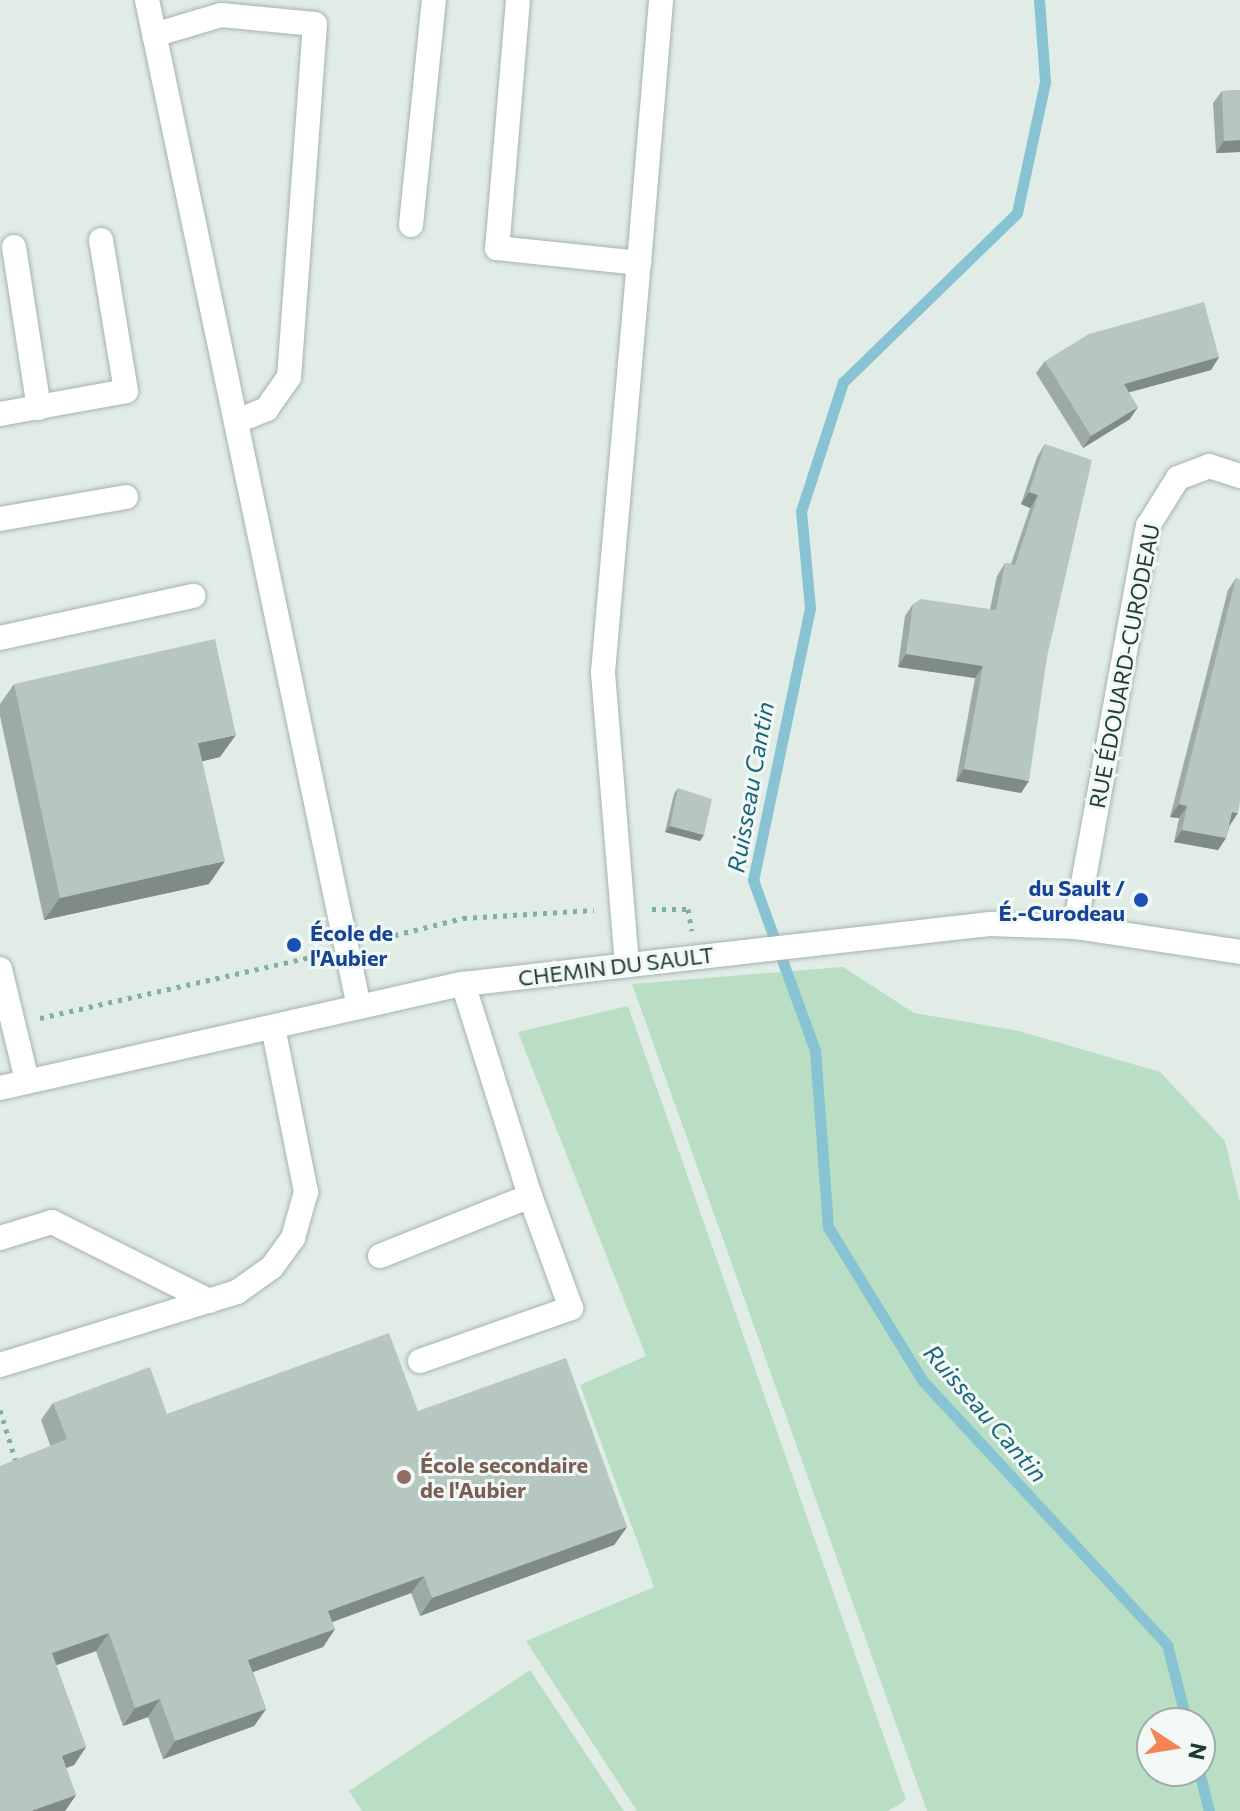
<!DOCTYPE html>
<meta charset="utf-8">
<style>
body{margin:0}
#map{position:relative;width:1240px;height:1811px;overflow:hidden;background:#e1ece7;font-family:Commissioner,sans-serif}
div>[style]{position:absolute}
.green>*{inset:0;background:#b9dec4}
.stream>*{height:11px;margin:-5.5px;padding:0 5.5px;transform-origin:5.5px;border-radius:5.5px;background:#87c3d2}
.path>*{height:5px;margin-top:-2.5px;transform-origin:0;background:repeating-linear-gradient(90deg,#80b0a3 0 4px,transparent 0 10px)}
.roads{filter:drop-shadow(0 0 2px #a4b4ae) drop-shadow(0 0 2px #a4b4ae)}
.minor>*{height:24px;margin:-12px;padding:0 12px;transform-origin:12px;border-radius:12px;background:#fff}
.wall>*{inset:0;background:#9daba5}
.shaded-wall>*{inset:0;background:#7f8b86}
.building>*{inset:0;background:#b6c7c0}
.dots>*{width:22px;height:22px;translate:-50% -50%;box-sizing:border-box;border:4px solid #f1f8f5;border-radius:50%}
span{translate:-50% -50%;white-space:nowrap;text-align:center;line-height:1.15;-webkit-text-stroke:6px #f1f8f5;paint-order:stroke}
.street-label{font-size:22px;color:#213d36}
.transit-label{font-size:22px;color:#164399;font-weight:700}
.right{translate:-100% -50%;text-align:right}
.left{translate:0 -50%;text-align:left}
.education-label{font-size:22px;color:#785e54;font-weight:700}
.water-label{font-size:24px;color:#19667a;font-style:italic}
.north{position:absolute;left:1136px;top:1707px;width:80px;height:80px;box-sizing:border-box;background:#f1f8f5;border:2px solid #9eada9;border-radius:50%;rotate:102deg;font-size:22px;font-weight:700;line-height:32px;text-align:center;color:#213d36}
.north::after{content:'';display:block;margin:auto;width:28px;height:36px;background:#f58455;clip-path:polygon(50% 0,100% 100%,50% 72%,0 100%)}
</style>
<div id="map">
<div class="green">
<div style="clip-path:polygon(evenodd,843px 967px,914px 1013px,1019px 1031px,1160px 1072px,1225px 1141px,1240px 1203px,1240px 1811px,927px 1811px,632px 984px,843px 967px,1200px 1723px,1200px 1771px,1152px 1771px,1152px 1723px,1200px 1723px)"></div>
<div style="clip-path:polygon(628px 1006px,906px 1800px,888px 1811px,637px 1811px,526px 1641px,654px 1587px,580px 1385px,646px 1356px,518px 1032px)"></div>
<div style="clip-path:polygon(530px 1670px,624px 1811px,362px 1811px,349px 1791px)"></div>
</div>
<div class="stream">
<div style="left:1039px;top:0;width:82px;rotate:85.8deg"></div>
<div style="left:1045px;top:82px;width:134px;rotate:102.1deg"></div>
<div style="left:1017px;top:213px;width:243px;rotate:135.8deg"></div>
<div style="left:843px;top:382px;width:136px;rotate:108deg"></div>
<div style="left:801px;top:511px;width:97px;rotate:84.7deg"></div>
<div style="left:810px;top:608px;width:278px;rotate:101.8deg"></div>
<div style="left:753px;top:880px;width:181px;rotate:70deg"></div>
<div style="left:815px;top:1050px;width:177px;rotate:85.8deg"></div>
<div style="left:828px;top:1227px;width:180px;rotate:58.4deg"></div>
<div style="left:922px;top:1380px;width:361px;rotate:47.2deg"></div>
<div style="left:1167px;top:1645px;width:81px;rotate:75.6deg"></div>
<div style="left:1199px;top:1771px;width:41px;rotate:76deg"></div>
</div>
<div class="path">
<div style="left:652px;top:909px;width:36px"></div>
<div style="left:688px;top:909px;width:22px;rotate:80deg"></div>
<div style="left:375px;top:940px;width:91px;rotate:-14deg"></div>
<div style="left:463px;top:918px;width:131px;rotate:-3.5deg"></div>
<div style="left:40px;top:1018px;width:286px;rotate:-12.7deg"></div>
<div style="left:0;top:1410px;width:58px;rotate:72.8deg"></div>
</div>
<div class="roads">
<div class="minor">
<div style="left:147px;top:0;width:1029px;rotate:78.11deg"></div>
<div style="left:518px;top:0;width:249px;rotate:94.8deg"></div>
<div style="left:497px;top:248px;width:143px;rotate:6deg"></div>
<div style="left:639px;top:263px;width:264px;rotate:-85.2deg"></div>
<div style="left:154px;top:35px;width:70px;rotate:-16.6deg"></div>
<div style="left:221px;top:15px;width:94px;rotate:5.5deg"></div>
<div style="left:315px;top:24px;width:354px;rotate:94.2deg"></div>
<div style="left:289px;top:377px;width:39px;rotate:125deg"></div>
<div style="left:267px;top:409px;width:32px;rotate:158deg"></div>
<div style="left:411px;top:225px;width:226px;rotate:-84.2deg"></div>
<div style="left:14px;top:247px;width:163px;rotate:81.2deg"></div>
<div style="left:0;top:414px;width:128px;rotate:-10.3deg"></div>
<div style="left:126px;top:391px;width:153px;rotate:-99.4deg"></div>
<div style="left:0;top:519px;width:128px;rotate:-9.9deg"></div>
<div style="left:0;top:638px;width:198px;rotate:-12.3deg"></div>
<div style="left:1075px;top:927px;width:408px;rotate:-79.7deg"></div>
<div style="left:1148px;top:526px;width:57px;rotate:-58deg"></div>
<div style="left:1178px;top:478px;width:33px;rotate:-21deg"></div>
<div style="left:1209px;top:466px;width:33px;rotate:18deg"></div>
<div style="left:627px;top:965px;width:294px;rotate:-94.7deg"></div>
<div style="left:603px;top:672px;width:411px;rotate:-85deg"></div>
<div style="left:0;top:969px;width:115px;rotate:76.4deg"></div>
<div style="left:0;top:1088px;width:475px;rotate:-12.7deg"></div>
<div style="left:463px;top:984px;width:530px;rotate:-6.5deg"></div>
<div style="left:990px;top:924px;width:85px;rotate:2deg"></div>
<div style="left:1075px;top:927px;width:167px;rotate:8.6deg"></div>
<div style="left:0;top:1238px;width:54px;rotate:-17.1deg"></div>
<div style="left:52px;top:1222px;width:176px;rotate:26.7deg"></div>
<div style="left:380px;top:1256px;width:162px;rotate:-21.8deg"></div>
<div style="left:530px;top:1196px;width:222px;rotate:-107.5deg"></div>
<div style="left:420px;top:1361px;width:160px;rotate:-19.3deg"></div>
<div style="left:571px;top:1308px;width:119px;rotate:-110.1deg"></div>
<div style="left:0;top:1365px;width:248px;rotate:-17.1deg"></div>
<div style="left:237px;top:1292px;width:43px;rotate:-35.5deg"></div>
<div style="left:272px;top:1267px;width:36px;rotate:-54deg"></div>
<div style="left:293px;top:1238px;width:48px;rotate:-74.2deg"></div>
<div style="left:306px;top:1192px;width:168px;rotate:-101.3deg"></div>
</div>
</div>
<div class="wall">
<div style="clip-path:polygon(1240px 90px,1240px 152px,1216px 153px,1213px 103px,1222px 91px)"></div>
<div style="clip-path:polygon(1219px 357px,1211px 370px,1129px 392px,1130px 419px,1083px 448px,1036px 373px,1045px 361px)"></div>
<div style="clip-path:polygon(1045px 444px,1047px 657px,1021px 793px,956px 781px,975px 678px,898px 667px,905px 616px,913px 604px,990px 609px,997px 576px,1005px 563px,1011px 564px,1030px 508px,1021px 504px,1037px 457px)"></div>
<div style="clip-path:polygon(1236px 578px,1230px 825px,1226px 838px,1218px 850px,1174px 842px,1179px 818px,1170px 817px,1228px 590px)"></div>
<div style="clip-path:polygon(14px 684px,220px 757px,202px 761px,209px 884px,44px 920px,0 716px,0 704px)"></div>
<div style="clip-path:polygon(678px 788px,700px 841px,665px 832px,674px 794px)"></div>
<div style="clip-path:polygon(53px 1403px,167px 1414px,418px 1411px,627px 1527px,614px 1545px,420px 1616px,411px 1593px,332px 1622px,335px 1629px,323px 1647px,253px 1672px,266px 1709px,254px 1726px,163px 1759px,148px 1717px,123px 1726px,96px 1651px,56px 1665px,86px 1747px,74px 1765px,66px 1768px,76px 1795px,65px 1811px,0 1811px,50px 1445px,41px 1420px)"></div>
</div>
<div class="shaded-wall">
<div style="clip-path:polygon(1240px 140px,1240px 152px,1216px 153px,1224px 141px)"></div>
<div style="clip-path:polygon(1219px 357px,1211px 370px,1116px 396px,1124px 384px)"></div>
<div style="clip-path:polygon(1138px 407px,1130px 419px,1083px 448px,1091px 436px)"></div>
<div style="clip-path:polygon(1029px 492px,1038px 495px,1030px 508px,1021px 504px)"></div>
<div style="clip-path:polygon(906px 654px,983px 666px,975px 678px,898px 667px)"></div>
<div style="clip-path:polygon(236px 735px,220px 757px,183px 766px,198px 743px)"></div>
<div style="clip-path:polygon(964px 769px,1029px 781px,1021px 793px,956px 781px)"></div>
<div style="clip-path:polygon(1179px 804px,1187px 806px,1179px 818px,1170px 817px)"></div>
<div style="clip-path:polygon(1232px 812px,1238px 813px,1230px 825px,1223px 824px)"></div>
<div style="clip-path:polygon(670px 826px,704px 835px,700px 841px,665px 832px)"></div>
<div style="clip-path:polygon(1182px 830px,1226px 838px,1218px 850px,1174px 842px)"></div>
<div style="clip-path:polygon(225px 861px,209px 884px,44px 920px,60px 898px)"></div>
<div style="clip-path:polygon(627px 1527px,614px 1545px,420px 1616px,432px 1598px)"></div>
<div style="clip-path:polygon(424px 1576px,411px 1593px,316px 1628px,328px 1611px)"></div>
<div style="clip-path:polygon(335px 1629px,323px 1647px,236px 1678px,248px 1660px)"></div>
<div style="clip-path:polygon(109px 1633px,96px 1651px,40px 1671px,52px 1653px)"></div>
<div style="clip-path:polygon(160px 1699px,148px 1717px,123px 1726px,135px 1708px)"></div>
<div style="clip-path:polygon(266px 1709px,254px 1726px,163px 1759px,175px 1741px)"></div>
<div style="clip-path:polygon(86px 1747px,74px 1765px,50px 1774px,62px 1756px)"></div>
<div style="clip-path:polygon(76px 1795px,65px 1811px,31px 1811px)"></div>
</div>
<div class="building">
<div style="clip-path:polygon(1240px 90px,1240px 140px,1224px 141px,1222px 91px)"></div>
<div style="clip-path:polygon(1204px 302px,1219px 357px,1124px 384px,1138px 407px,1091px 436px,1045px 361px,1089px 334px)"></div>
<div style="clip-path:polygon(1045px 444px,1092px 460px,1047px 657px,1029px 781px,964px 769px,983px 666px,906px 654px,913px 604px,921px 599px,996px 610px,1005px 563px,1015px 565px,1038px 495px,1029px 492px)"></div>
<div style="clip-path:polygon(1236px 578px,1240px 579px,1240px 801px,1238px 813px,1232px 812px,1226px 838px,1182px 830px,1187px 806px,1179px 804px)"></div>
<div style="clip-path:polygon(215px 639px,236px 735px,198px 743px,225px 861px,60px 898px,14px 684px)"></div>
<div style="clip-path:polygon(678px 788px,712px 799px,704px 835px,670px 826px)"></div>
<div style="clip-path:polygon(389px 1333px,418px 1411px,566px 1358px,627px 1527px,432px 1598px,424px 1576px,328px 1611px,335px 1629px,248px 1660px,266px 1709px,175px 1741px,160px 1699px,135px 1708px,109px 1633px,52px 1653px,86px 1747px,62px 1756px,76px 1795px,31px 1811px,0 1811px,0 1466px,67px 1439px,53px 1403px,150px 1367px,167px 1414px)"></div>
</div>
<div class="dots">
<div style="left:1141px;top:900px;background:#1a4fb4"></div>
<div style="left:294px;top:945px;background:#1a4fb4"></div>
<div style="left:404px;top:1477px;background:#8d6e63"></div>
</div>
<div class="street-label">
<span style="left:1124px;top:666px;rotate:-79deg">RUE ÉDOUARD-CURODEAU</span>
<span style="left:616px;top:966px;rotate:-7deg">CHEMIN DU SAULT</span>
</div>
<div class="transit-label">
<span class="right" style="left:1125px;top:900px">du Sault /<br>É.-Curodeau</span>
<span class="left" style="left:310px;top:945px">École de<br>l'Aubier</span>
</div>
<div class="education-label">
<span class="left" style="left:420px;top:1477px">École secondaire<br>de l'Aubier</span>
</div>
<div class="water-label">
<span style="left:750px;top:787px;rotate:-80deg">Ruisseau Cantin</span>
<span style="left:986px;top:1413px;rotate:49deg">Ruisseau Cantin</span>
</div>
<div class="north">N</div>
</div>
